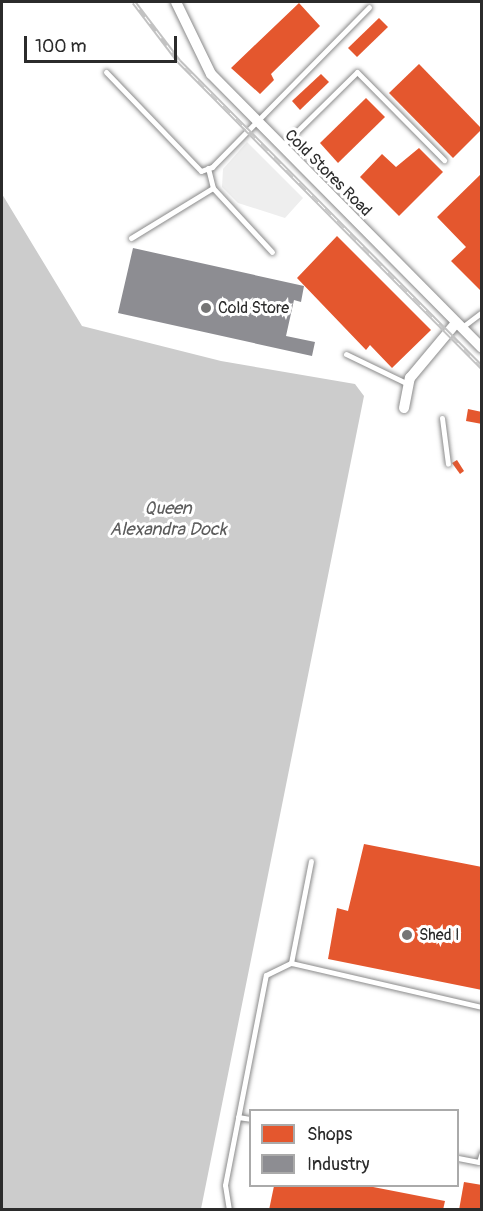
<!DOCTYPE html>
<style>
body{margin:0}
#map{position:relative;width:483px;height:1211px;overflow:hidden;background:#fff;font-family:Pangolin,sans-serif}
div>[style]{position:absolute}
.green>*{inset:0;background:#eee}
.water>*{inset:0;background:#ccc}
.shops>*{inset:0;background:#e4572e}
.industry>*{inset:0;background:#8d8d92}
.roads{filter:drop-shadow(0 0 2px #8a8a8a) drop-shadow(0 0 2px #8a8a8a)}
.lane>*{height:5px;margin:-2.5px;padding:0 2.5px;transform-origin:2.5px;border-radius:2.5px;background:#fff}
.street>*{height:10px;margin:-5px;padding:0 5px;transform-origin:5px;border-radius:5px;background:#fff}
.rail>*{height:5px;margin-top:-2.5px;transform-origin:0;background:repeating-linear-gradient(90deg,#fff 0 9px,#c2c2c2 0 18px);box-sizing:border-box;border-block:2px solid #c2c2c2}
.dots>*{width:16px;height:16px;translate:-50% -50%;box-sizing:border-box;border:3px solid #fff;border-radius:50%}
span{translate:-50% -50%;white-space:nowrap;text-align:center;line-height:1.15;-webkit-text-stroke:6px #fff;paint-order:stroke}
.street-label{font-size:16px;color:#2b2b2b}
.poi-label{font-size:16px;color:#2b2b2b}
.left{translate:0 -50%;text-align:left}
.water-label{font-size:18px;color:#5c5c5c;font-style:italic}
.frame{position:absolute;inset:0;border:3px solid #2b2b2b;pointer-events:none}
.legend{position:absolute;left:249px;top:1109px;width:210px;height:78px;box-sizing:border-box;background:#fff;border:2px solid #aaa;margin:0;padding:8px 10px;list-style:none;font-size:18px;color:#2b2b2b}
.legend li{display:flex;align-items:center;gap:12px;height:30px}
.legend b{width:30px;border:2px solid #aaa}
.scale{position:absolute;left:24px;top:36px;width:153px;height:27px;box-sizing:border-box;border:3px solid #2b2b2b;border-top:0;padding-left:8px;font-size:18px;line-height:21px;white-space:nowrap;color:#2b2b2b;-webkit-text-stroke:4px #fff;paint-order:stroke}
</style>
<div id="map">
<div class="green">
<div style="clip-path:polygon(247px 142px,303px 198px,285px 218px,238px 203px,222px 187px,223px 169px)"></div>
</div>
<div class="water">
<div style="clip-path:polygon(2px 194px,82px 326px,221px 361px,355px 384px,364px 396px,201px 1209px,2px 1209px)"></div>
</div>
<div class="shops">
<div style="clip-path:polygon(299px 3px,320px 26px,271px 74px,274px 80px,260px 94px,231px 68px)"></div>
<div style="clip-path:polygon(379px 18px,388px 27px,357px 57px,348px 48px)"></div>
<div style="clip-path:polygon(419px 64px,482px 129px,453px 158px,389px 93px)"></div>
<div style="clip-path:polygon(321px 74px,329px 82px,300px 110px,292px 101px)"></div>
<div style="clip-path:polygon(366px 98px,385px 117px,338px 163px,320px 143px)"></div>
<div style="clip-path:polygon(419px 148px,443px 172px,399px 216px,360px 177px,382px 154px,396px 167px)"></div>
<div style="clip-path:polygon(482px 173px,482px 292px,451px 261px,466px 247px,437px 217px)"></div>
<div style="clip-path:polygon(337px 236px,431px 330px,392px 368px,370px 345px,366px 350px,297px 278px)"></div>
<div style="clip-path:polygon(468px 409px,482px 412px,482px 424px,466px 421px)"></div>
<div style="clip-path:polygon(457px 460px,464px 471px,460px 474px,452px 463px)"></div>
<div style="clip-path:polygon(364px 844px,482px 867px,482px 990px,328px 959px,337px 908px,348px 911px)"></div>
<div style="clip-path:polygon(464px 1182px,482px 1185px,482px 1210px,459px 1210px)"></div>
<div style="clip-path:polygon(274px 1186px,368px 1186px,445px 1201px,443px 1210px,269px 1210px)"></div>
</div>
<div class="industry">
<div style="clip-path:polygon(133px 248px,304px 286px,301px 302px,294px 300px,286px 336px,315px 342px,312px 356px,118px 313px)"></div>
</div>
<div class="roads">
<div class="lane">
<div style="left:106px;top:72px;width:137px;rotate:46.2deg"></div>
<div style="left:201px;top:171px;width:12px;rotate:-20deg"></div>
<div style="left:212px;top:167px;width:224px;rotate:-45.5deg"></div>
<div style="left:282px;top:146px;width:105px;rotate:-44.6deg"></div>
<div style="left:357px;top:72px;width:124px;rotate:45.3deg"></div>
<div style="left:208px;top:168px;width:21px;rotate:76deg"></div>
<div style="left:213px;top:188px;width:87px;rotate:47.3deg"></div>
<div style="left:131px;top:238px;width:96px;rotate:-31.4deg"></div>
<div style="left:461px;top:328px;width:26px;rotate:-37deg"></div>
<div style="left:346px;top:354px;width:69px;rotate:25.8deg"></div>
<div style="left:442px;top:418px;width:46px;rotate:82.6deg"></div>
<div style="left:311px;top:861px;width:104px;rotate:101.1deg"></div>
<div style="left:291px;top:963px;width:196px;rotate:13deg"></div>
<div style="left:238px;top:1117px;width:12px;rotate:9deg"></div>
<div style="left:458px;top:1158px;width:21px;rotate:11deg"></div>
<div style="left:479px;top:1162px;width:10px;rotate:-73deg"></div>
<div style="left:229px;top:1210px;width:25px;rotate:-99deg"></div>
<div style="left:225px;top:1185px;width:214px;rotate:-79deg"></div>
<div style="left:266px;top:975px;width:28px;rotate:-26deg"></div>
</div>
<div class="street">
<div style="left:176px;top:2px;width:80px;rotate:64.1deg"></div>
<div style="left:211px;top:74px;width:385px;rotate:45.3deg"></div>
<div style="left:404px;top:408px;width:31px;rotate:-79deg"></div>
<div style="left:410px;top:378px;width:72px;rotate:-50.1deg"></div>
</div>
</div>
<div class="rail">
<div style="left:134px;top:2px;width:74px;rotate:52.7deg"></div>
<div style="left:179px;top:61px;width:431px;rotate:45.3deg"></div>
</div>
<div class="dots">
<div style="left:206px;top:308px;background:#757575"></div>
<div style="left:407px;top:935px;background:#757575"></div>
</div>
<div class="street-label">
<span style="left:328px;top:173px;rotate:45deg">Cold Stores Road</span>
</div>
<div class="poi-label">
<span class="left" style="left:218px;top:308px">Cold Store</span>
<span class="left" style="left:419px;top:935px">Shed I</span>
</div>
<div class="water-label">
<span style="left:168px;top:520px">Queen<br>Alexandra Dock</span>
</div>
<div class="frame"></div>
<ul class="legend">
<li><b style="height:16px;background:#e4572e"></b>Shops</li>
<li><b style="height:16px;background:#8d8d92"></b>Industry</li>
</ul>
<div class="scale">100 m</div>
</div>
